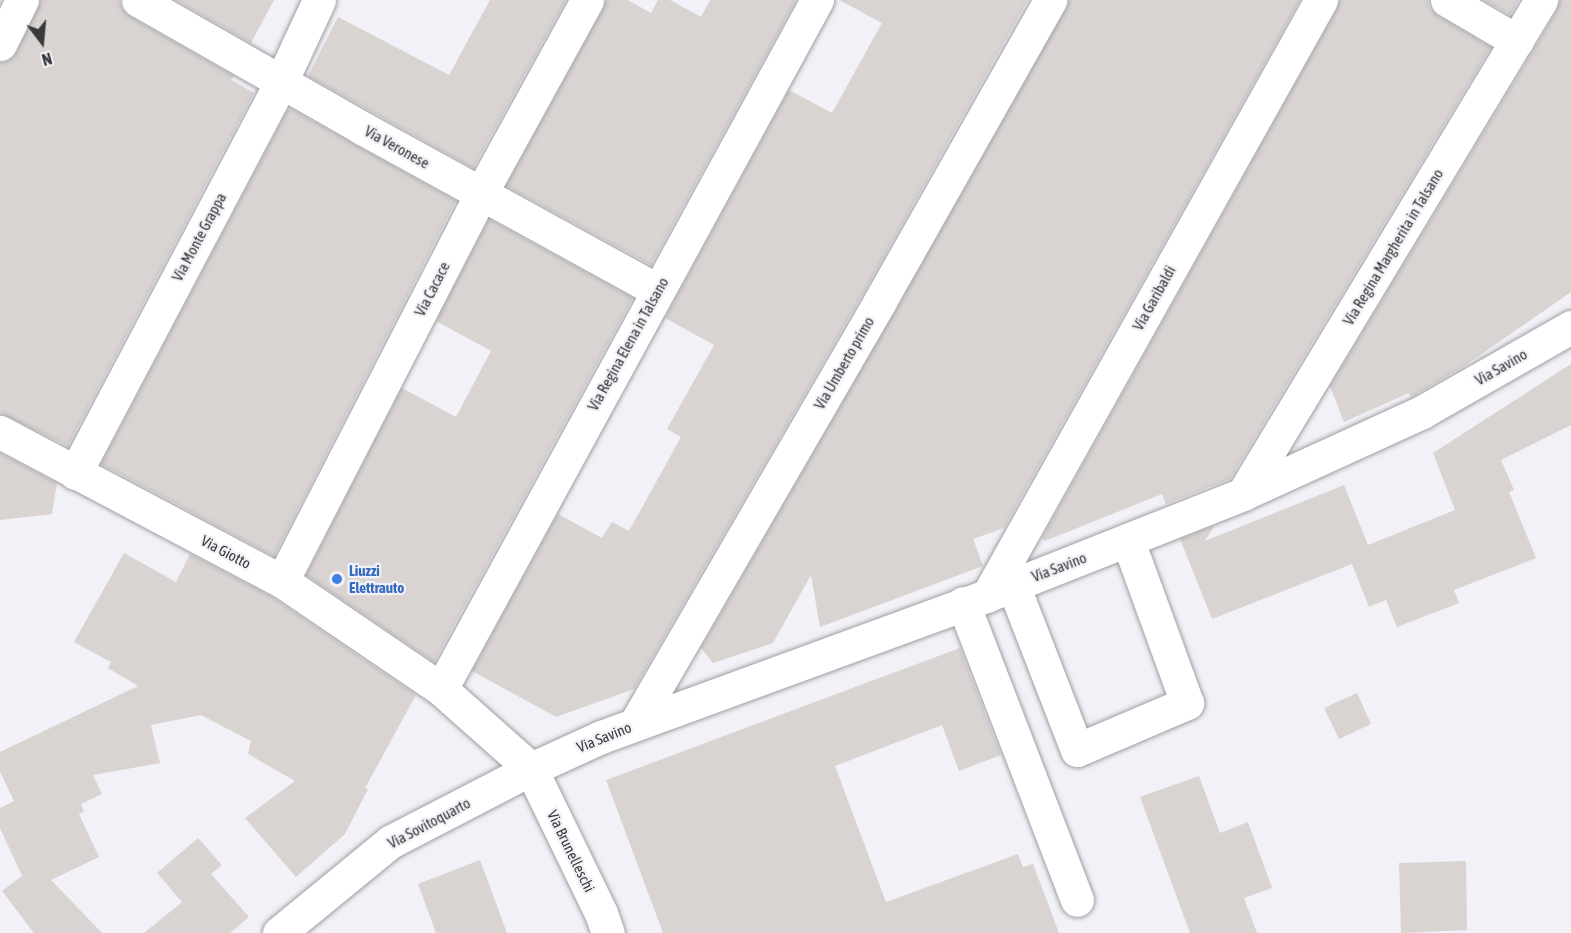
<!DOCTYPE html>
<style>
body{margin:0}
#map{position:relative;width:1571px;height:933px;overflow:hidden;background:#f1f1f7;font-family:"Asap Condensed",sans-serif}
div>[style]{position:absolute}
.building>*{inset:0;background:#d9d3d2}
.roads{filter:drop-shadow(0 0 2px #9e9ea3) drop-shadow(0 0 2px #9e9ea3)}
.minor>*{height:33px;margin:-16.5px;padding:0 16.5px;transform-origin:16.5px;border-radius:16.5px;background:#fff}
.dots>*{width:16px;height:16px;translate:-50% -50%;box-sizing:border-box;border:3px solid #f1f1f7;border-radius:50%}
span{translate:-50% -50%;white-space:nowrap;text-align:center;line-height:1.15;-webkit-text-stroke:4.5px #f1f1f7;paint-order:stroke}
.street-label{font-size:15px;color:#39393b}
.shop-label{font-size:15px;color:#366cbe;font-weight:700}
.left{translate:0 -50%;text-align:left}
.north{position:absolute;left:12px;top:12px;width:60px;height:60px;-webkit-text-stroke:4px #f1f1f7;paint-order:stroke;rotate:164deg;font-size:16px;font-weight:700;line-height:24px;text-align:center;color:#39393b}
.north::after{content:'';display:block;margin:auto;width:21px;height:27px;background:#39393b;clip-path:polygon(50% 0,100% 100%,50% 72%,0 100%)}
</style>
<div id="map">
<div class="building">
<div style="clip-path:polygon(41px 0,119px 0,122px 9px,129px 16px,234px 76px,231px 80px,254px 93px,68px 446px,0 413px,0 63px,10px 60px,17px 52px)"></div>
<div style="clip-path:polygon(176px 0,274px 0,251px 43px)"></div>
<div style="clip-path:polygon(490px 0,566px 0,473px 168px,308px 76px,338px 17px,449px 75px)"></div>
<div style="clip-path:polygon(606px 0,628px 0,651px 13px,658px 0,670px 0,701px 17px,710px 0,796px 0,651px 265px,506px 186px,603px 9px)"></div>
<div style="clip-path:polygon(839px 0,1028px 0,864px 292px,634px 689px,556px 717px,472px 671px,558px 514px,602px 538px,612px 522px,629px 531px,681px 437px,667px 429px,714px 345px,665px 318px,789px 90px,832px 113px,882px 23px)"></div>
<div style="clip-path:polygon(1069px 0,1300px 0,1004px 528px,973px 539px,983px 566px,820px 627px,811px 575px,773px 643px,713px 663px,701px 648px,896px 310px,1066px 9px)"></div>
<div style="clip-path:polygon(1340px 0,1428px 0,1430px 9px,1438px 16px,1491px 47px,1230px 479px,1166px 504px,1162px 494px,1045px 541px,1042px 538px,1337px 9px)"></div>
<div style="clip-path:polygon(1484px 0,1519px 0,1510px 15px)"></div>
<div style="clip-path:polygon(1560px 0,1571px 0,1571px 292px,1463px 367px,1411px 397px,1409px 393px,1344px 422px,1330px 386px,1533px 51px,1557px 10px)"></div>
<div style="clip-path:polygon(291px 109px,456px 201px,274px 556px,101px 464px,287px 111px)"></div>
<div style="clip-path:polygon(489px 219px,633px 298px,434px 662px,306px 575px,402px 388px,456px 417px,491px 351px,436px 321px)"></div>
<div style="clip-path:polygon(1571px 364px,1571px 425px,1501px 460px,1514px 490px,1509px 492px,1536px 558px,1454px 590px,1459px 603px,1397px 627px,1386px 600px,1369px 607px,1352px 564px,1212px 619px,1180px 539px,1214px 526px,1205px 541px,1344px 485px,1368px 545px,1455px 510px,1433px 453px)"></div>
<div style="clip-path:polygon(0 453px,57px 483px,52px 514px,0 520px)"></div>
<div style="clip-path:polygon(124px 553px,176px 582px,190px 554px,272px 597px,416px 695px,365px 788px,368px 789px,345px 834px,296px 877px,245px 818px,295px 781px,248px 754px,251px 741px,201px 715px,151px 725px,160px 763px,93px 775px,102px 794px,81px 804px,84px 812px,79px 814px,99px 857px,51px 880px,102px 933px,34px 933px,2px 891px,22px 876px,0 828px,0 808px,14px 801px,0 772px,0 752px,138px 686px,108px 668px,111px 662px,74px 642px)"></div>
<div style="clip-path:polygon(960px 648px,1001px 755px,959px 771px,942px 725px,835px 766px,886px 902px,1018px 854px,1023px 867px,1033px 864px,1059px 933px,663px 933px,606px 780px)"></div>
<div style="clip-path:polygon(1357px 693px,1371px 724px,1339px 739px,1324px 708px)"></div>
<div style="clip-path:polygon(1199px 776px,1220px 833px,1248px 822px,1272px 888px,1244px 898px,1257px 933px,1190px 933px,1140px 797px)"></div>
<div style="clip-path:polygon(198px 838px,222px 865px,211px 874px,249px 917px,230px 933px,144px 933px,182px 902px,157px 873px)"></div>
<div style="clip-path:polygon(480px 860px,507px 933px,436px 933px,418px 884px)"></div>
<div style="clip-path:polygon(1466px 861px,1467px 930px,1401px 933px,1399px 863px)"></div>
</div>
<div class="roads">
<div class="minor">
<div style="left:138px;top:0;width:258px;rotate:29.7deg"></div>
<div style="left:362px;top:128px;width:337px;rotate:28.8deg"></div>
<div style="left:1447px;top:0;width:81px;rotate:30.4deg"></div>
<div style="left:0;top:44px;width:49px;rotate:-63.4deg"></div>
<div style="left:0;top:432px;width:319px;rotate:27.9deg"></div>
<div style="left:282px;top:581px;width:192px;rotate:34.2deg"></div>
<div style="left:441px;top:689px;width:120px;rotate:41.6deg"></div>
<div style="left:531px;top:769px;width:160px;rotate:64.1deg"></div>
<div style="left:601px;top:913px;width:21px;rotate:71deg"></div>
<div style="left:75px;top:473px;width:442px;rotate:-62.2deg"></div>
<div style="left:281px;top:82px;width:90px;rotate:-65.1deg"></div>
<div style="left:1243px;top:494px;width:577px;rotate:-58.9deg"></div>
<div style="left:282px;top:581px;width:436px;rotate:-62.8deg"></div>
<div style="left:481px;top:193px;width:220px;rotate:-61.2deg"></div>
<div style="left:1013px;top:585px;width:177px;rotate:68.8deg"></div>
<div style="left:1077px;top:750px;width:120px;rotate:-23.1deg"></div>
<div style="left:1187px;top:703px;width:172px;rotate:-110deg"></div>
<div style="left:988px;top:595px;width:682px;rotate:-60.77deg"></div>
<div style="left:963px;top:603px;width:318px;rotate:69deg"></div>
<div style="left:441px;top:689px;width:785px;rotate:-61.38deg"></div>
<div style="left:635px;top:724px;width:489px;rotate:-59.9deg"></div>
<div style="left:880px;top:301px;width:346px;rotate:-60.5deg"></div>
<div style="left:279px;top:933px;width:144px;rotate:-39.3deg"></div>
<div style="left:390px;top:842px;width:159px;rotate:-27.4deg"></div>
<div style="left:531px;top:769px;width:77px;rotate:-24.6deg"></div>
<div style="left:601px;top:737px;width:412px;rotate:-20.1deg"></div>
<div style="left:988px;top:595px;width:274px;rotate:-21.6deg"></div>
<div style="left:1243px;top:494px;width:197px;rotate:-24.6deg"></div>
<div style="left:1422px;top:412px;width:172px;rotate:-29.7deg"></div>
</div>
</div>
<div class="dots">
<div style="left:337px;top:579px;background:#3f7fe0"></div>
</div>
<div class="street-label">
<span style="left:397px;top:147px;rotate:29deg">Via Veronese</span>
<span style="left:199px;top:237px;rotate:-62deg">Via Monte Grappa</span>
<span style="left:1393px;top:247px;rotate:-59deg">Via Regina Margherita in Talsano</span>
<span style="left:432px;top:289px;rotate:-63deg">Via Cacace</span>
<span style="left:1154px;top:298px;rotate:-61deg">Via Garibaldi</span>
<span style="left:628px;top:344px;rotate:-61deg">Via Regina Elena in Talsano</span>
<span style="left:844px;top:363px;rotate:-60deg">Via Umberto primo</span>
<span style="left:1501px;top:367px;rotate:-30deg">Via Savino</span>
<span style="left:226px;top:552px;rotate:28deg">Via Giotto</span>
<span style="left:1059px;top:567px;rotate:-21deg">Via Savino</span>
<span style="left:604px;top:737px;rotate:-22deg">Via Savino</span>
<span style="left:429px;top:823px;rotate:-28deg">Via Sovitoquarto</span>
<span style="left:571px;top:851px;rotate:64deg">Via Brunelleschi</span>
</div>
<div class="shop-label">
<span class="left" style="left:349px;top:579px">Liuzzi<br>Elettrauto</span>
</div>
<div class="north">N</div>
</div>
